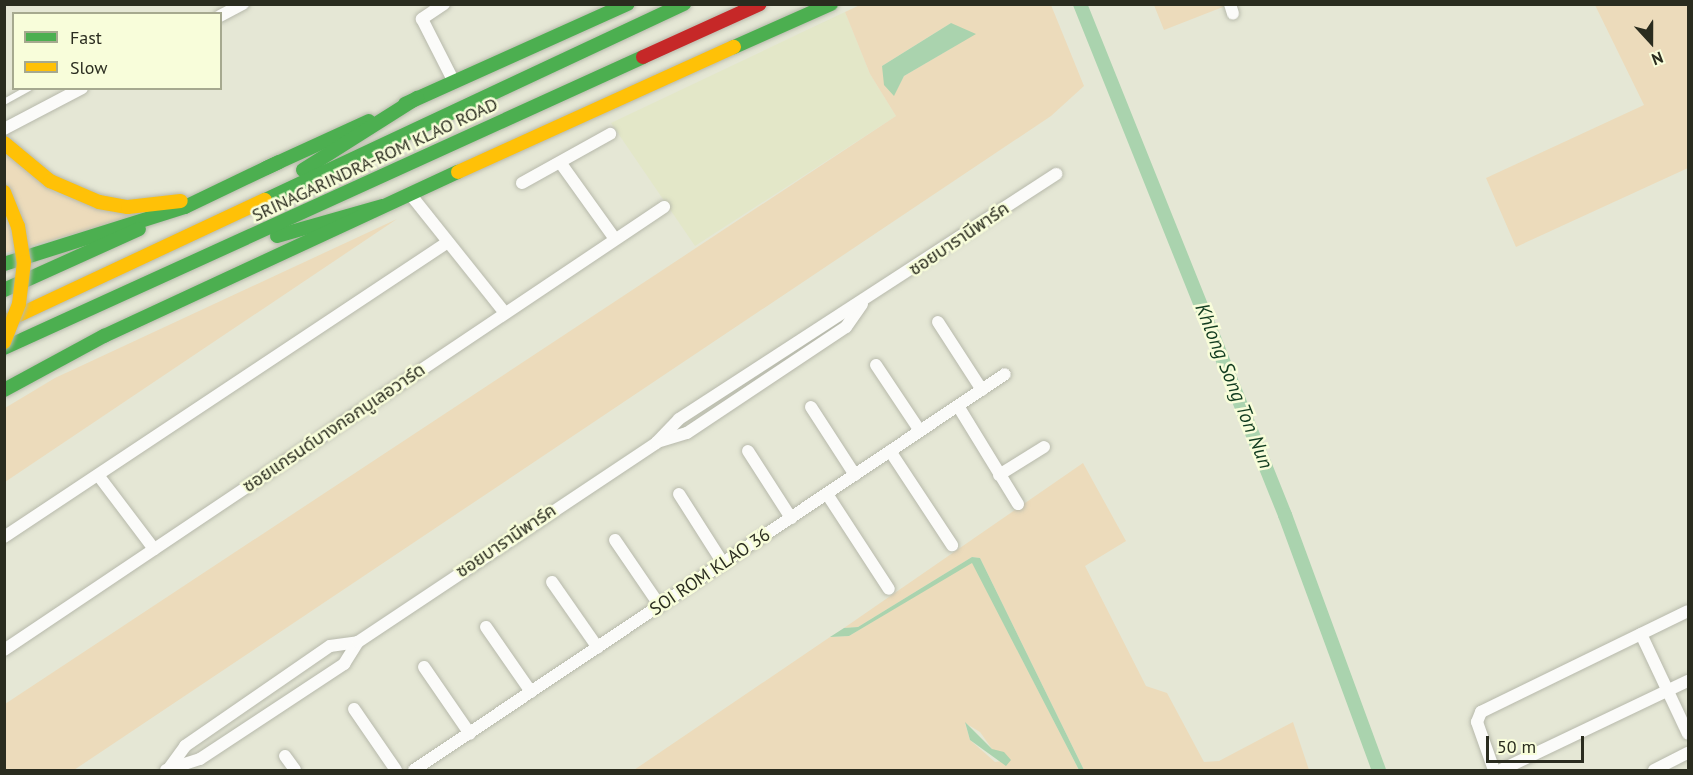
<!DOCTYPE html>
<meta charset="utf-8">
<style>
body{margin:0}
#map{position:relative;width:1693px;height:775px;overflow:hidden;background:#e5e7d5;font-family:"PT Sans","Noto Sans Thai",sans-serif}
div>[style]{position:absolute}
.built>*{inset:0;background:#e3e7c8}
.green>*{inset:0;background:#ecdbbb}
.water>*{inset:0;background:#aad3ae}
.canal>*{height:14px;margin:-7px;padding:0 7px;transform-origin:7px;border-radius:7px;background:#aad3ae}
.roads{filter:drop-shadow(0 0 2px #b7b9ab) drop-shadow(0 0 2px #b7b9ab)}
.lane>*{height:6px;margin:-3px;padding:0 3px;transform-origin:3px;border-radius:3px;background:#fbfbf9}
.street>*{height:12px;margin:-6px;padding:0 6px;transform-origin:6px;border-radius:6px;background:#fbfbf9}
.fast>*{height:14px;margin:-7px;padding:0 7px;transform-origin:7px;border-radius:7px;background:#4caf50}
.slow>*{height:14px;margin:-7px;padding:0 7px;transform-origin:7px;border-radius:7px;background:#ffc107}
.jam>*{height:14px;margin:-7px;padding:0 7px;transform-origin:7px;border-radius:7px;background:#c62828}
.bridges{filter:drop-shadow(0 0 2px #b7b9ab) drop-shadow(0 0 2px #b7b9ab)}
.slow-bridge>*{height:14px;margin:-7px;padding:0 7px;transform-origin:7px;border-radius:7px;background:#ffc107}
span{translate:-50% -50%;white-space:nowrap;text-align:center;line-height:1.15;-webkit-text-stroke:5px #f8fdda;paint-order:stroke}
.street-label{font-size:18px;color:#2a2c1f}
.water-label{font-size:20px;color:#113c1f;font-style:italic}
.frame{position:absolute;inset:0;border:6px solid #2a2c1f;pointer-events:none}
.legend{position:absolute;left:12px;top:12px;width:210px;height:78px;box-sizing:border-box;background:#f8fdda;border:2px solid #a6a98f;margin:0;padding:8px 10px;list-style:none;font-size:18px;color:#2a2c1f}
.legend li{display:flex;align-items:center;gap:12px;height:30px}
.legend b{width:30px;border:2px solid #a6a98f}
.north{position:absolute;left:1621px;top:12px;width:60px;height:60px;-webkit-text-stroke:4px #f8fdda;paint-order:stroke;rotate:159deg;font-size:16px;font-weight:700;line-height:24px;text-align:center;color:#2a2c1f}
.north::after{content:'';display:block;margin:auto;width:21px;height:27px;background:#2a2c1f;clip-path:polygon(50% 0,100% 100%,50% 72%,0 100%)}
.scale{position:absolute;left:1486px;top:736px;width:98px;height:27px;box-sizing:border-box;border:3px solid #2a2c1f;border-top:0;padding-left:8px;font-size:18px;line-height:21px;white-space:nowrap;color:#2a2c1f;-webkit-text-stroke:4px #f8fdda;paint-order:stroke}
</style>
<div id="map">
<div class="built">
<div style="clip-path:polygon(845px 12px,870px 74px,896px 116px,695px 246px,611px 123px)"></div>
</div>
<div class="green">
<div style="clip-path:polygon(evenodd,862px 4px,1051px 5px,1084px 86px,1051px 116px,74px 770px,5px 770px,5px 704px,896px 116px,870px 74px,845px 12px,862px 4px,951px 23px,955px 46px,904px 76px,894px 95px,882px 66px,951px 23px)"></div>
<div style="clip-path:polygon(1154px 5px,1228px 5px,1164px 30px)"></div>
<div style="clip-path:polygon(1595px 5px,1688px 5px,1688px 168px,1516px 247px,1486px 178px,1644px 105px)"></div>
<div style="clip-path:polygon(4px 152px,57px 194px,135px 217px,5px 253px)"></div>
<div style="clip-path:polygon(397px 219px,5px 482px,5px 408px,55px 378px)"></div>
<div style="clip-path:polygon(1083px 463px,1126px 541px,1085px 566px,1146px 686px,1167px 693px,1204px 762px,1219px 761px,1293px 722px,1309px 770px,1084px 770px,980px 558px,972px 557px,858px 627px,844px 628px)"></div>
<div style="clip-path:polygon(evenodd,972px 562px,1079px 770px,634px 770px,830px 637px,849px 636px,972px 562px,965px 723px,980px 732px,992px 749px,1011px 760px,995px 762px,970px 740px,965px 723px)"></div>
</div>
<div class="water">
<div style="clip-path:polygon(951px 23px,976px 34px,904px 76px,894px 96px,884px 85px,882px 66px)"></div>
<div style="clip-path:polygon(972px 557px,980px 558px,1084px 770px,1079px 770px,972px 563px,849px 636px,830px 637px,844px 628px,858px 627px)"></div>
<div style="clip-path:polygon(965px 722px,992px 749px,1004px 752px,1011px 760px,1006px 766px,970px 740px)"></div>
</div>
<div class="canal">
<div style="left:1080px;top:4px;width:551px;rotate:68.14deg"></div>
<div style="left:1285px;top:515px;width:272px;rotate:69.8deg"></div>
</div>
<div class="roads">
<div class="lane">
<div style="left:4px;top:102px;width:29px;rotate:-29deg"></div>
</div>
<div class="street">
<div style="left:444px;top:4px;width:27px;rotate:146deg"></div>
<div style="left:422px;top:19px;width:71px;rotate:63.1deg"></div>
<div style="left:1230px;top:4px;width:10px;rotate:73deg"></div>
<div style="left:220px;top:16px;width:26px;rotate:-28deg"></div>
<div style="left:4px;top:129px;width:88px;rotate:-27.7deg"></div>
<div style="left:562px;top:165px;width:91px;rotate:54.4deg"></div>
<div style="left:522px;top:183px;width:101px;rotate:-29.1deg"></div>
<div style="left:410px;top:194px;width:152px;rotate:51.4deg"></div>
<div style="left:938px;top:322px;width:81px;rotate:57.1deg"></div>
<div style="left:876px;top:365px;width:79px;rotate:56.3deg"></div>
<div style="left:958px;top:406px;width:115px;rotate:58.5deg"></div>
<div style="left:811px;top:407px;width:81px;rotate:57.1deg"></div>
<div style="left:657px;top:442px;width:31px;rotate:-17deg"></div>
<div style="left:687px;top:433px;width:191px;rotate:-33.7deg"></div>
<div style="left:846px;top:327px;width:28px;rotate:-55deg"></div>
<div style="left:748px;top:451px;width:80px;rotate:57.3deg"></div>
<div style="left:890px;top:451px;width:113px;rotate:56.6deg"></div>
<div style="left:98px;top:475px;width:93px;rotate:52.9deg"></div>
<div style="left:999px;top:475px;width:53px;rotate:-31.9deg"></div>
<div style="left:679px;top:494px;width:82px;rotate:57.5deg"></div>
<div style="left:827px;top:494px;width:113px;rotate:56.9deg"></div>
<div style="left:4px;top:537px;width:533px;rotate:-33.6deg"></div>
<div style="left:615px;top:540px;width:80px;rotate:55.7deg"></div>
<div style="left:552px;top:582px;width:80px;rotate:55.1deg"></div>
<div style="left:486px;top:627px;width:79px;rotate:55.3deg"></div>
<div style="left:1641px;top:634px;width:110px;rotate:64.8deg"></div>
<div style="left:4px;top:650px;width:795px;rotate:-33.87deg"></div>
<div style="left:424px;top:667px;width:81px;rotate:55.5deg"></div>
<div style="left:354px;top:709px;width:74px;rotate:55.5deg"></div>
<div style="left:285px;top:756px;width:17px;rotate:54deg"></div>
<div style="left:170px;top:767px;width:26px;rotate:-54deg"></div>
<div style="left:185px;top:746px;width:176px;rotate:-34.6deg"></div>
<div style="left:330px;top:646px;width:28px;rotate:-8deg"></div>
<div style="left:166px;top:770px;width:36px;rotate:-18deg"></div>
<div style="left:200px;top:759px;width:173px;rotate:-33.4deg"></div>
<div style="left:344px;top:664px;width:26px;rotate:-58deg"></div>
<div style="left:358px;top:642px;width:358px;rotate:-33.7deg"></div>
<div style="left:656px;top:443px;width:33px;rotate:-46deg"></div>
<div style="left:679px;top:419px;width:450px;rotate:-33deg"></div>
<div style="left:414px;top:770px;width:711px;rotate:-33.82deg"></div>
<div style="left:1494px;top:770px;width:51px;rotate:-109.5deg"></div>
<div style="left:1477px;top:722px;width:11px;rotate:-68deg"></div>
<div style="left:1481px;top:712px;width:230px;rotate:-26deg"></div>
<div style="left:1501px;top:770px;width:207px;rotate:-25.5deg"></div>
<div style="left:1654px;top:770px;width:38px;rotate:-27deg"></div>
</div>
<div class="fast">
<div style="left:734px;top:47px;width:106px;rotate:-23.9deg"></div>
<div style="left:405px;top:104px;width:244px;rotate:-24.2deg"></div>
<div style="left:266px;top:168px;width:113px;rotate:-24.5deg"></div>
<div style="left:303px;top:170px;width:135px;rotate:-32.3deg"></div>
<div style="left:265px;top:200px;width:463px;rotate:-25.1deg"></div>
<div style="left:277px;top:236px;width:109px;rotate:-15.9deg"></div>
<div style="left:4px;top:264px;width:190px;rotate:-17.5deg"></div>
<div style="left:185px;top:207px;width:104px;rotate:-25.6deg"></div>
<div style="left:4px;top:290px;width:148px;rotate:-24.3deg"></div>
<div style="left:4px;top:348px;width:702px;rotate:-24.48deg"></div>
<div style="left:4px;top:390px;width:114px;rotate:-28.4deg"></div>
<div style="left:104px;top:336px;width:390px;rotate:-24.9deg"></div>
</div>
<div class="slow">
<div style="left:4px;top:143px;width:60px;rotate:39.6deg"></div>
<div style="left:50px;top:181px;width:53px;rotate:23.2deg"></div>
<div style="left:99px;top:202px;width:29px;rotate:10deg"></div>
<div style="left:128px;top:207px;width:53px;rotate:-6.5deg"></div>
<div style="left:458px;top:172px;width:303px;rotate:-24.4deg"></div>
<div style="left:4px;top:322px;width:288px;rotate:-25.1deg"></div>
</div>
<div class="jam">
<div style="left:643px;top:57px;width:128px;rotate:-24.4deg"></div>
</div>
</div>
<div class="bridges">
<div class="slow-bridge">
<div style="left:4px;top:192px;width:37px;rotate:68deg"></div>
<div style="left:18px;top:226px;width:36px;rotate:81deg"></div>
<div style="left:24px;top:262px;width:42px;rotate:96.8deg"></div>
<div style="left:19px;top:304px;width:41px;rotate:111.5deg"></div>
</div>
</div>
<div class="street-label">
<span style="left:375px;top:160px;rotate:-25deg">SRINAGARINDRA-ROM KLAO ROAD</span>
<span style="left:959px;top:239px;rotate:-34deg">ซอยบารานีพาร์ค</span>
<span style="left:334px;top:428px;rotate:-34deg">ซอยแกรนด์บางกอกบูเลอวาร์ด</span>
<span style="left:506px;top:541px;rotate:-34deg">ซอยบารานีพาร์ค</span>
<span style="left:710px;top:572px;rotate:-34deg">SOI ROM KLAO 36</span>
</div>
<div class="water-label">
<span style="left:1234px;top:386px;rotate:68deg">Khlong Song Ton Nun</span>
</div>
<div class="frame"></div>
<ul class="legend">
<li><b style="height:8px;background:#4caf50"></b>Fast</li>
<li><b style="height:8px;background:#ffc107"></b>Slow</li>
</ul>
<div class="north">N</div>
<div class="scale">50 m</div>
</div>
